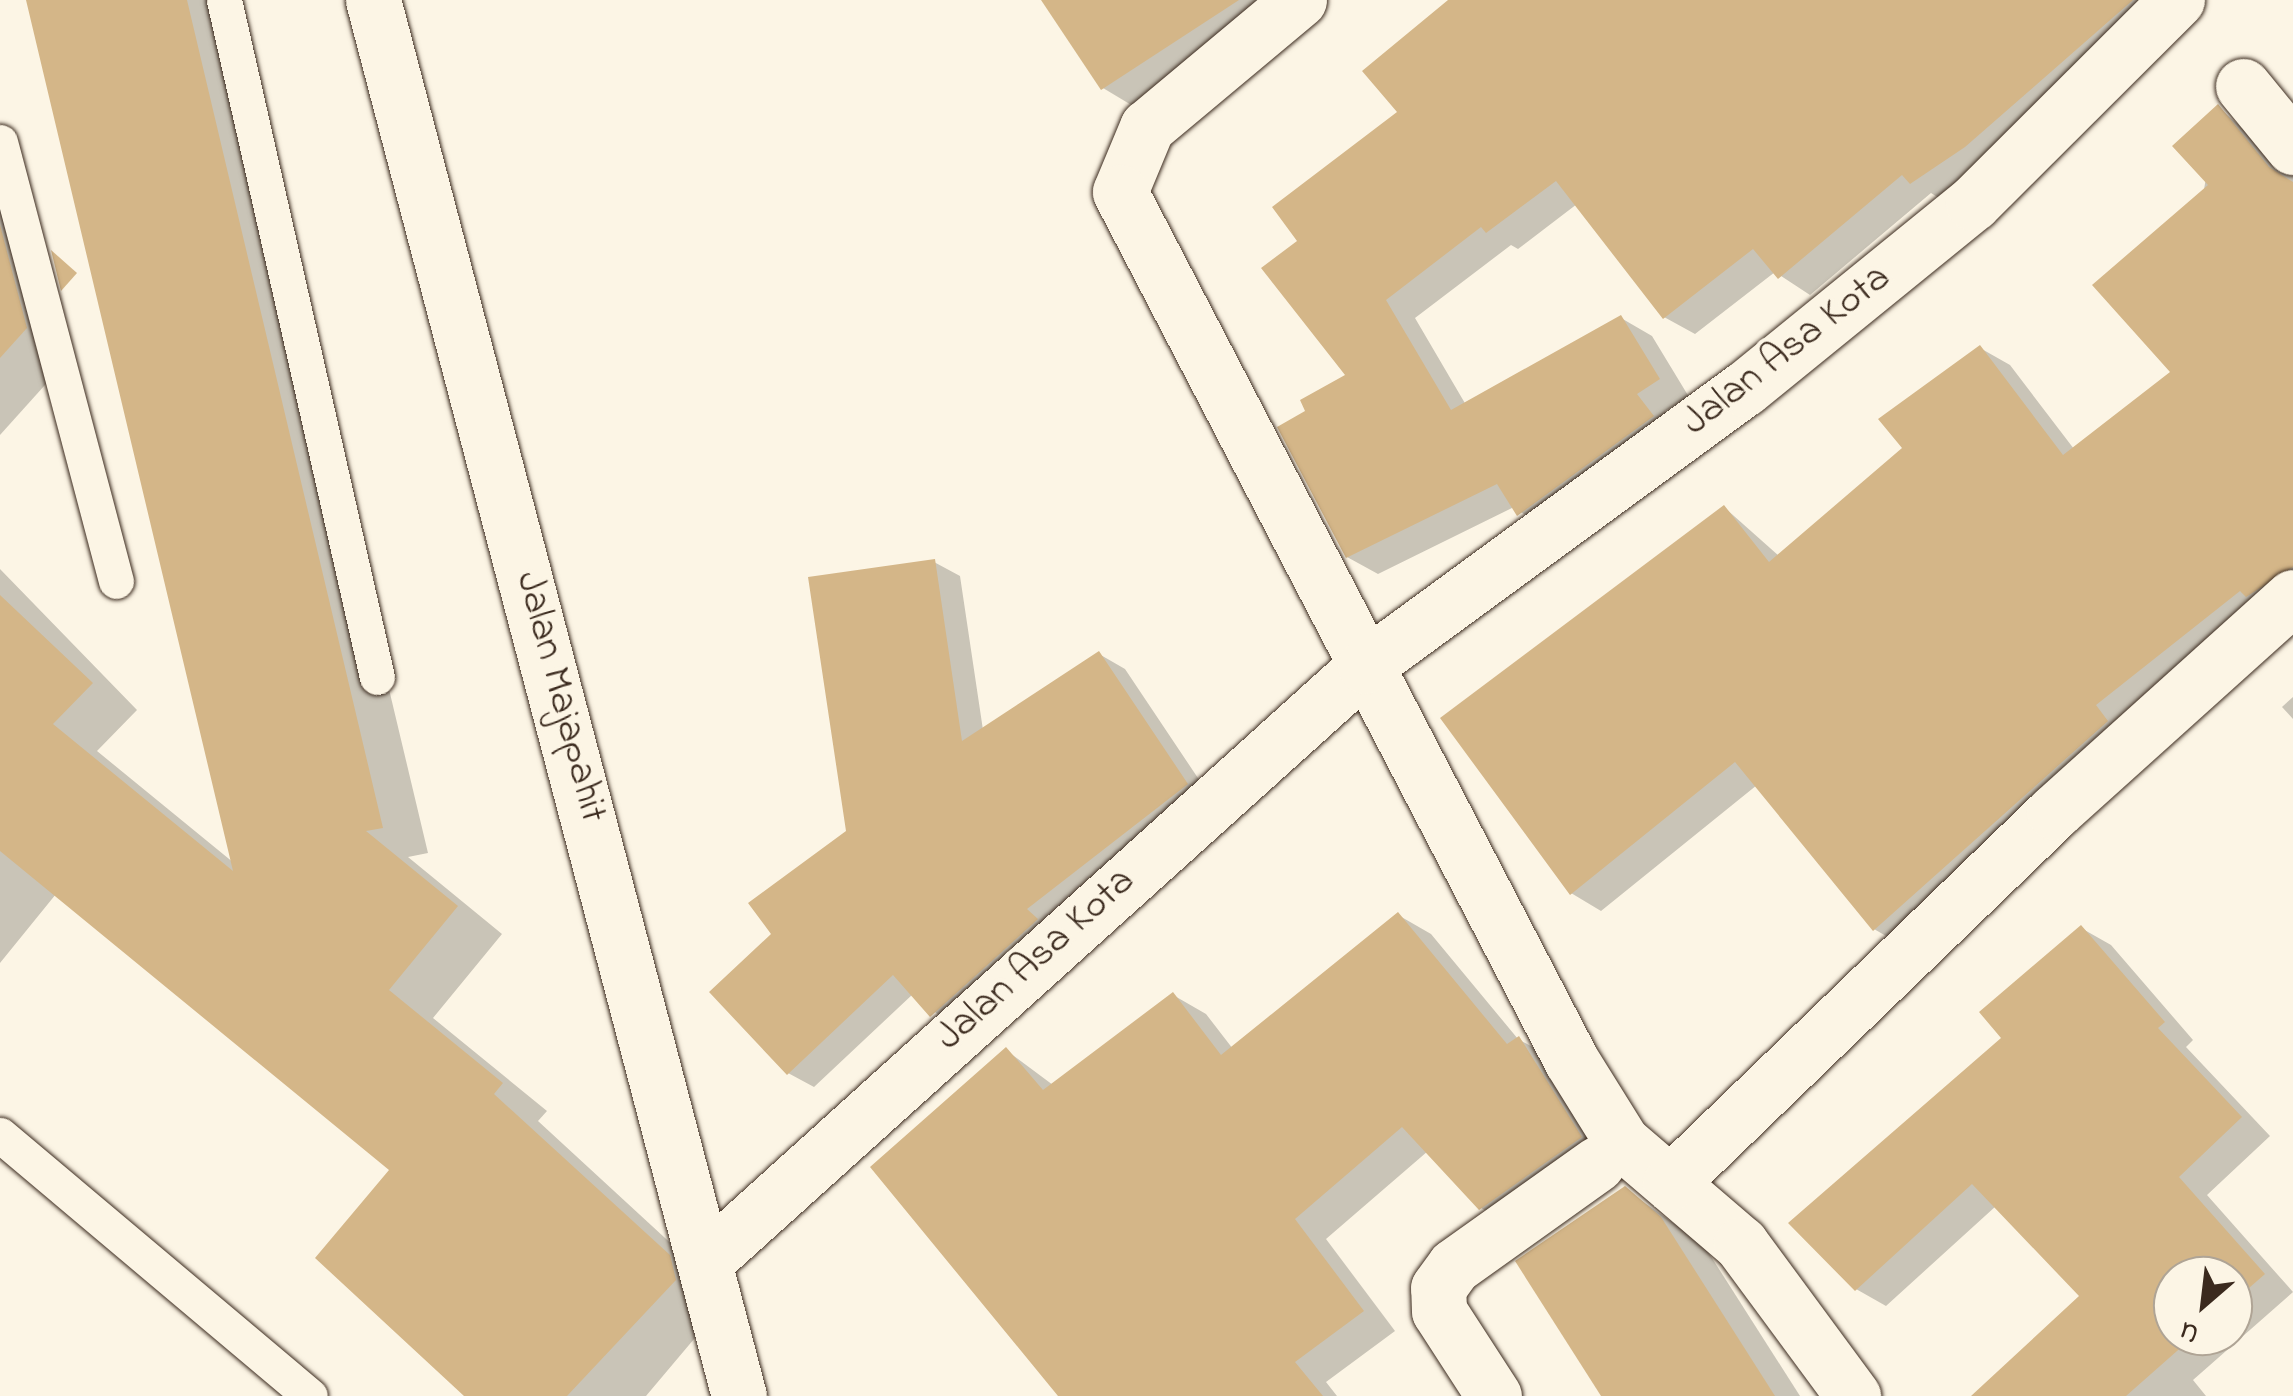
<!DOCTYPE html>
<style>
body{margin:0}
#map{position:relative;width:2293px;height:1396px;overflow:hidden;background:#fcf5e5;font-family:"Indie Flower",sans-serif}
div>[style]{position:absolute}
.shadow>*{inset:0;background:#0003}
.building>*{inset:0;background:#d4b688}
.roads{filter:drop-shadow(0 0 2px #3b2a1e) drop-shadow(0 0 2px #3b2a1e)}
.service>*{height:35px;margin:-17.5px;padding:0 17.5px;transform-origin:17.5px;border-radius:17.5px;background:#fcf5e5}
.minor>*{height:55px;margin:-27.5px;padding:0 27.5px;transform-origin:27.5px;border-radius:27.5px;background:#fcf5e5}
.primary>*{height:55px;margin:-27.5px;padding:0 27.5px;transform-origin:27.5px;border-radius:27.5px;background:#fcf5e5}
span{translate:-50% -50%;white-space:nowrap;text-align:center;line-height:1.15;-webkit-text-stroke:8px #fcf5e5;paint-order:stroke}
.street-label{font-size:40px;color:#3b2a1e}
.north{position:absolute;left:2153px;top:1256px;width:100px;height:100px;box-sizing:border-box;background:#fcf5e5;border:2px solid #afa495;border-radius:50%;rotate:208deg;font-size:28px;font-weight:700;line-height:40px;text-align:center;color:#3b2a1e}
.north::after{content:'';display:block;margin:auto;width:35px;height:45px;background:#3b2a1e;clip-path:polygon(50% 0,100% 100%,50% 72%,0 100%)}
</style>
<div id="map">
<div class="shadow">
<div style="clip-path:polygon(29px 0,225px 0,428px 853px,408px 857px,502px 934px,433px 1018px,547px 1111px,538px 1121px,715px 1284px,721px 1307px,646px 1396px,477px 1396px,392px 1169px,56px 894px,0 963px,0 569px,137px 710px,97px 751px,234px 863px)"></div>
<div style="clip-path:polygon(1044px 0,1287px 0,1133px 106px,1103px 88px)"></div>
<div style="clip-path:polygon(1452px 0,2155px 0,1942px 200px,1931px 193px,1810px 295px,1775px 272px,1695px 334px,1664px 317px,1577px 204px,1518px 249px,1511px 245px,1415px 318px,1466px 405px,1621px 318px,1652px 336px,1689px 397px,1665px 411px,1683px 434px,1549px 532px,1514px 507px,1378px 574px,1347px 557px,1309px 412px,1349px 376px,1301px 241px,1400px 113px)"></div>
<div style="clip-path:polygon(2218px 107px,2293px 172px,2293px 601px,1905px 947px,1874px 929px,1757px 785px,1601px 911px,1571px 893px,1725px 508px,1779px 556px,1906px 448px,1980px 348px,2010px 365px,2074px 449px,2173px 372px)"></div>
<div style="clip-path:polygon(0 196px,72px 355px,0 435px)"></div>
<div style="clip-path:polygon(934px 562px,960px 576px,983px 730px,1099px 654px,1125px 669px,1212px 799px,957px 1030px,913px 994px,814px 1087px,788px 1073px,774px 934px,849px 832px)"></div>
<div style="clip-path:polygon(2293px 697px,2293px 719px,2282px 707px)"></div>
<div style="clip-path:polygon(1398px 915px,1431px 934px,1518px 1039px,1552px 1058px,1614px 1157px,1514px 1227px,1481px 1208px,1428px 1151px,1326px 1239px,1395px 1331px,1326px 1382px,1337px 1396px,1062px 1396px,1006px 1050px,1053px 1085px,1173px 995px,1206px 1014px,1233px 1049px)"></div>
<div style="clip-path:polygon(evenodd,2081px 928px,2111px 945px,2193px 1040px,2186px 1047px,2270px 1136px,2207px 1195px,2293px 1292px,2193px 1380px,2206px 1396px,1975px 1396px,2082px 1296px,1996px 1206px,1886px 1306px,1856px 1289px,2081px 928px,2173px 1276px,2233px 1276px,2233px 1336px,2173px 1336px,2173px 1276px)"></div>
<div style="clip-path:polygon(1625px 1189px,1703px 1244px,1800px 1396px,1604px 1396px)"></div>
</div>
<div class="building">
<div style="clip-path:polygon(26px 0,187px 0,383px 828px,366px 831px,458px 906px,389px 990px,503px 1083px,494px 1094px,670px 1255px,676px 1280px,567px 1396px,464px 1396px,315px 1258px,389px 1170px,0 851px,0 595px,93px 683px,53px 724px,233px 871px)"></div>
<div style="clip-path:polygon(1041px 0,1239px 0,1101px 90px)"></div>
<div style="clip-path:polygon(1448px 0,2133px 0,1965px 147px,1910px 184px,1902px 175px,1778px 279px,1753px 249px,1663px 319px,1556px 181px,1486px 233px,1481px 227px,1386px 300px,1451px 410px,1621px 315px,1660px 379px,1637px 394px,1654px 416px,1517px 516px,1497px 484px,1346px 558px,1277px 427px,1305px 411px,1300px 400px,1345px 375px,1261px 268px,1297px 241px,1272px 207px,1397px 112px,1362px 71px)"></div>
<div style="clip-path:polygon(2218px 104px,2269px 167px,2293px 182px,2293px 567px,2246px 597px,2240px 591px,2096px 705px,2108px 721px,1873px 931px,1735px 762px,1570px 895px,1440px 718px,1724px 505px,1769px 562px,1902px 448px,1878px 419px,1980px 345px,2063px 455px,2170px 372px,2092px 285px,2208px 185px,2172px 146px)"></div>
<div style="clip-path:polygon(0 225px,27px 328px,0 358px)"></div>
<div style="clip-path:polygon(51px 250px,77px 273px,61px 291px)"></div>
<div style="clip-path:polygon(935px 559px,962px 741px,1099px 651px,1188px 784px,1027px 909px,1038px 919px,930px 1017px,893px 975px,787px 1075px,709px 992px,771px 934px,748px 903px,846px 831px,808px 577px)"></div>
<div style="clip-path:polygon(1398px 912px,1507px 1044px,1519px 1036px,1582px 1137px,1479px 1210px,1402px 1127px,1295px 1219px,1364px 1311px,1295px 1362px,1323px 1396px,1058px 1396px,870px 1167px,1006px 1047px,1043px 1090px,1173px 992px,1221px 1055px)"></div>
<div style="clip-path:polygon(2081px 925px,2165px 1022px,2158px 1028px,2242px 1117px,2179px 1177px,2265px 1274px,2233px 1302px,2233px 1276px,2173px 1276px,2173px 1336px,2194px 1336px,2126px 1396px,1971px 1396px,2079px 1296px,1972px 1184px,1855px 1291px,1788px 1223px,2001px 1038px,1979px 1012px)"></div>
<div style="clip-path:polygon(1625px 1186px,1661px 1217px,1775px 1396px,1601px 1396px,1515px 1261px)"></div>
</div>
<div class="roads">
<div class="service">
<div style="left:224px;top:0;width:694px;rotate:77.27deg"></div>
<div style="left:0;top:142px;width:454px;rotate:75.2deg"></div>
<div style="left:0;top:1135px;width:405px;rotate:40.1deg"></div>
</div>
<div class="minor">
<div style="left:1299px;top:0;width:198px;rotate:140.1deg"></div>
<div style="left:1147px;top:127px;width:70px;rotate:112.6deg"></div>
<div style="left:1120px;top:192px;width:978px;rotate:62.54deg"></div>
<div style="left:1571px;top:1060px;width:97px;rotate:58.1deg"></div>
<div style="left:1622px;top:1142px;width:157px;rotate:40.6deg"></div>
<div style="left:1741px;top:1244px;width:189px;rotate:53.6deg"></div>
<div style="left:2243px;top:86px;width:79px;rotate:50.7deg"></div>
<div style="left:1670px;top:1183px;width:534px;rotate:-44.01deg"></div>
<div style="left:2054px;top:812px;width:321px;rotate:-42deg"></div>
<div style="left:710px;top:1257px;width:882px;rotate:-42.06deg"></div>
<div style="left:1365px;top:666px;width:469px;rotate:-36.2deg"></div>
<div style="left:1744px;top:389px;width:295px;rotate:-39.1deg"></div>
<div style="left:1973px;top:203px;width:288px;rotate:-44.9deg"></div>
<div style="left:1494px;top:1396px;width:101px;rotate:-122.9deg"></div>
<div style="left:1439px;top:1311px;width:23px;rotate:-92deg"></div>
<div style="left:1438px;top:1288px;width:27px;rotate:-54deg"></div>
<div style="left:1454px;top:1266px;width:176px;rotate:-35.5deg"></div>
</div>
<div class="primary">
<div style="left:373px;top:0;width:1443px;rotate:75.31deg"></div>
</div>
</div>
<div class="street-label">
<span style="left:1787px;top:351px;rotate:-38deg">Jalan Asa Kota</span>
<span style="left:560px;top:697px;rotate:75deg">Jalan Majapahit</span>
<span style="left:1036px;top:960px;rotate:-42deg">Jalan Asa Kota</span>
</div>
<div class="north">U</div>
</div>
